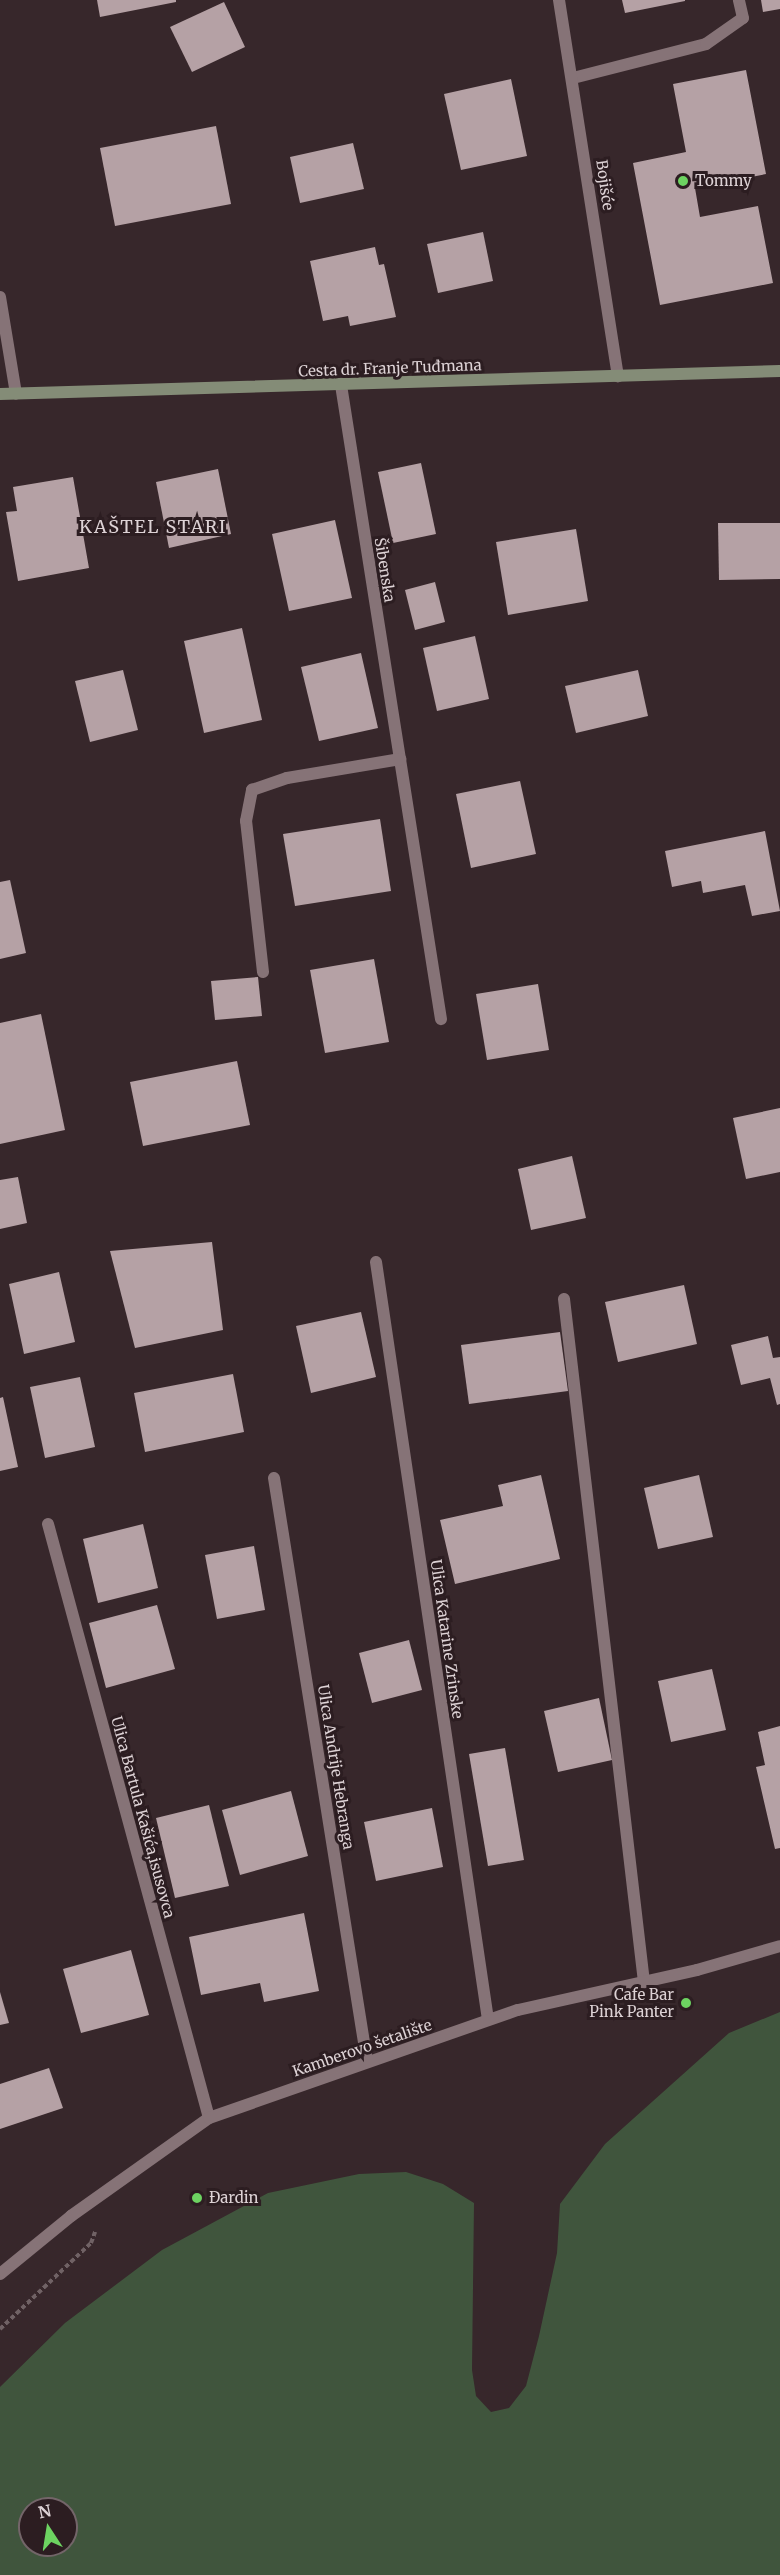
<!DOCTYPE html>
<meta charset="utf-8">
<style>
body{margin:0}
#map{position:relative;width:780px;height:2575px;overflow:hidden;background:#37272b;font-family:Merriweather,serif}
div>[style]{position:absolute}
.water>*{inset:0;background:#40553d}
.building>*{inset:0;background:#b5a1a5}
.path>*{height:4px;margin-top:-2px;transform-origin:0;background:repeating-linear-gradient(90deg,#706265 0 4.5px,transparent 0 7.5px)}
.lane>*{height:12px;margin:-6px;padding:0 6px;transform-origin:6px;border-radius:6px;background:#867377}
.street>*{height:12px;margin:-6px;padding:0 6px;transform-origin:6px;border-radius:6px;background:#867377}
.secondary>*{height:12px;margin:-6px;padding:0 6px;transform-origin:6px;border-radius:6px;background:#848c77}
.dots>*{width:16px;height:16px;translate:-50% -50%;box-sizing:border-box;border:3px solid #2c1d21;border-radius:50%}
span{translate:-50% -50%;white-space:nowrap;text-align:center;line-height:1.15;-webkit-text-stroke:6px #2c1d21;paint-order:stroke}
.poi-label{font-size:15px;color:#ddd2d5}
.left{translate:0 -50%;text-align:left}
.right{translate:-100% -50%;text-align:right}
.street-label{font-size:15px;color:#ddd2d5}
.quarter-label{font-size:18px;color:#ddd2d5;letter-spacing:1.5px}
.north{position:absolute;left:18px;top:2497px;width:60px;height:60px;box-sizing:border-box;background:#2c1d21;border:2px solid #736569;border-radius:50%;rotate:348deg;font-size:16px;font-weight:700;line-height:24px;text-align:center;color:#ddd2d5}
.north::after{content:'';display:block;margin:auto;width:21px;height:27px;background:#6dd361;clip-path:polygon(50% 0,100% 100%,50% 72%,0 100%)}
</style>
<div id="map">
<div class="water">
<div style="clip-path:polygon(evenodd,780px 2012px,780px 2575px,0 2575px,0 2387px,65px 2323px,162px 2250px,268px 2193px,359px 2174px,406px 2172px,443px 2184px,474px 2203px,472px 2370px,476px 2396px,491px 2412px,509px 2408px,526px 2386px,539px 2336px,557px 2253px,560px 2204px,605px 2144px,729px 2033px,780px 2012px,30px 2509px,66px 2509px,66px 2545px,30px 2545px,30px 2509px)"></div>
</div>
<div class="building">
<div style="clip-path:polygon(97px 0,176px 0,176px 2px,100px 17px)"></div>
<div style="clip-path:polygon(622px 0,685px 0,685px 1px,625px 13px)"></div>
<div style="clip-path:polygon(761px 0,780px 0,780px 9px,763px 12px)"></div>
<div style="clip-path:polygon(224px 2px,245px 47px,192px 72px,170px 27px)"></div>
<div style="clip-path:polygon(746px 70px,766px 174px,695px 188px,700px 217px,758px 206px,773px 283px,660px 305px,633px 163px,686px 152px,673px 84px)"></div>
<div style="clip-path:polygon(511px 79px,527px 156px,461px 170px,444px 94px)"></div>
<div style="clip-path:polygon(216px 126px,231px 204px,115px 226px,100px 148px)"></div>
<div style="clip-path:polygon(353px 143px,364px 189px,300px 203px,290px 157px)"></div>
<div style="clip-path:polygon(483px 232px,493px 281px,438px 293px,427px 244px)"></div>
<div style="clip-path:polygon(375px 247px,379px 265px,384px 264px,396px 317px,350px 326px,348px 316px,323px 321px,310px 261px)"></div>
<div style="clip-path:polygon(421px 463px,436px 534px,393px 543px,378px 472px)"></div>
<div style="clip-path:polygon(218px 469px,231px 534px,169px 548px,156px 482px)"></div>
<div style="clip-path:polygon(73px 477px,89px 568px,18px 581px,6px 512px,17px 511px,13px 487px)"></div>
<div style="clip-path:polygon(335px 520px,352px 598px,289px 611px,272px 534px)"></div>
<div style="clip-path:polygon(718px 523px,780px 523px,780px 579px,719px 580px)"></div>
<div style="clip-path:polygon(576px 529px,588px 601px,508px 615px,496px 542px)"></div>
<div style="clip-path:polygon(435px 582px,445px 622px,415px 630px,405px 590px)"></div>
<div style="clip-path:polygon(242px 628px,262px 720px,204px 733px,184px 641px)"></div>
<div style="clip-path:polygon(475px 636px,489px 699px,437px 711px,423px 648px)"></div>
<div style="clip-path:polygon(361px 653px,378px 728px,319px 741px,301px 667px)"></div>
<div style="clip-path:polygon(123px 670px,138px 730px,90px 742px,75px 681px)"></div>
<div style="clip-path:polygon(638px 670px,648px 716px,576px 733px,565px 686px)"></div>
<div style="clip-path:polygon(520px 781px,536px 854px,471px 868px,456px 794px)"></div>
<div style="clip-path:polygon(380px 819px,391px 891px,295px 906px,283px 834px)"></div>
<div style="clip-path:polygon(765px 831px,780px 911px,752px 916px,745px 885px,703px 893px,701px 881px,672px 887px,665px 851px)"></div>
<div style="clip-path:polygon(10px 880px,26px 953px,0 959px,0 882px)"></div>
<div style="clip-path:polygon(374px 959px,389px 1042px,325px 1053px,310px 970px)"></div>
<div style="clip-path:polygon(258px 977px,262px 1016px,215px 1020px,211px 981px)"></div>
<div style="clip-path:polygon(538px 984px,549px 1050px,487px 1060px,476px 994px)"></div>
<div style="clip-path:polygon(41px 1014px,65px 1130px,0 1144px,0 1023px)"></div>
<div style="clip-path:polygon(237px 1061px,250px 1125px,143px 1146px,130px 1082px)"></div>
<div style="clip-path:polygon(780px 1108px,780px 1172px,746px 1179px,733px 1118px)"></div>
<div style="clip-path:polygon(572px 1156px,586px 1218px,531px 1230px,518px 1169px)"></div>
<div style="clip-path:polygon(18px 1177px,27px 1223px,0 1229px,0 1180px)"></div>
<div style="clip-path:polygon(212px 1242px,223px 1330px,135px 1348px,110px 1251px)"></div>
<div style="clip-path:polygon(59px 1272px,75px 1342px,24px 1354px,9px 1284px)"></div>
<div style="clip-path:polygon(684px 1285px,697px 1344px,618px 1362px,605px 1302px)"></div>
<div style="clip-path:polygon(361px 1312px,376px 1377px,311px 1393px,296px 1326px)"></div>
<div style="clip-path:polygon(560px 1332px,568px 1391px,469px 1404px,461px 1345px)"></div>
<div style="clip-path:polygon(768px 1336px,773px 1358px,780px 1357px,780px 1404px,777px 1405px,770px 1378px,741px 1385px,731px 1345px)"></div>
<div style="clip-path:polygon(233px 1374px,244px 1432px,145px 1452px,134px 1393px)"></div>
<div style="clip-path:polygon(80px 1377px,95px 1447px,45px 1458px,30px 1387px)"></div>
<div style="clip-path:polygon(3px 1397px,18px 1467px,0 1471px,0 1398px)"></div>
<div style="clip-path:polygon(541px 1475px,560px 1559px,455px 1584px,440px 1520px,503px 1506px,498px 1485px)"></div>
<div style="clip-path:polygon(699px 1475px,713px 1537px,658px 1549px,644px 1488px)"></div>
<div style="clip-path:polygon(143px 1524px,158px 1588px,98px 1603px,83px 1539px)"></div>
<div style="clip-path:polygon(254px 1546px,265px 1610px,217px 1619px,205px 1555px)"></div>
<div style="clip-path:polygon(157px 1605px,175px 1669px,106px 1688px,89px 1623px)"></div>
<div style="clip-path:polygon(409px 1640px,422px 1690px,372px 1703px,359px 1653px)"></div>
<div style="clip-path:polygon(712px 1669px,726px 1730px,671px 1742px,658px 1681px)"></div>
<div style="clip-path:polygon(599px 1698px,612px 1760px,558px 1772px,544px 1711px)"></div>
<div style="clip-path:polygon(780px 1726px,780px 1848px,775px 1849px,756px 1767px,765px 1765px,758px 1732px)"></div>
<div style="clip-path:polygon(505px 1748px,524px 1860px,488px 1866px,469px 1754px)"></div>
<div style="clip-path:polygon(291px 1791px,308px 1856px,240px 1875px,222px 1810px)"></div>
<div style="clip-path:polygon(209px 1805px,229px 1886px,175px 1898px,156px 1818px)"></div>
<div style="clip-path:polygon(432px 1808px,443px 1867px,376px 1881px,364px 1822px)"></div>
<div style="clip-path:polygon(304px 1913px,319px 1991px,264px 2002px,260px 1983px,201px 1995px,189px 1937px)"></div>
<div style="clip-path:polygon(131px 1950px,149px 2015px,81px 2033px,63px 1969px)"></div>
<div style="clip-path:polygon(0 1992px,9px 2023px,0 2025px)"></div>
<div style="clip-path:polygon(49px 2068px,63px 2108px,0 2129px,0 2084px)"></div>
</div>
<div class="path">
<div style="left:0;top:2329px;width:125px;rotate:-43.4deg"></div>
<div style="left:91px;top:2243px;width:12px;rotate:-70deg"></div>
</div>
<div class="lane">
<div style="left:573px;top:78px;width:137px;rotate:-14.3deg"></div>
<div style="left:706px;top:44px;width:45px;rotate:-35.1deg"></div>
<div style="left:743px;top:18px;width:18px;rotate:-103deg"></div>
</div>
<div class="street">
<div style="left:559px;top:0;width:381px;rotate:81.1deg"></div>
<div style="left:0;top:297px;width:98px;rotate:80.6deg"></div>
<div style="left:341px;top:385px;width:642px;rotate:81.04deg"></div>
<div style="left:263px;top:972px;width:152px;rotate:-96.4deg"></div>
<div style="left:246px;top:821px;width:32px;rotate:-79deg"></div>
<div style="left:252px;top:790px;width:37px;rotate:-19deg"></div>
<div style="left:287px;top:778px;width:115px;rotate:-9.5deg"></div>
<div style="left:376px;top:1262px;width:766px;rotate:81.59deg"></div>
<div style="left:564px;top:1299px;width:688px;rotate:83.32deg"></div>
<div style="left:274px;top:1478px;width:590px;rotate:80.94deg"></div>
<div style="left:48px;top:1524px;width:615px;rotate:74.83deg"></div>
<div style="left:0;top:2274px;width:92px;rotate:-39.2deg"></div>
<div style="left:71px;top:2216px;width:169px;rotate:-35.4deg"></div>
<div style="left:209px;top:2118px;width:327px;rotate:-19.3deg"></div>
<div style="left:518px;top:2010px;width:183px;rotate:-12.6deg"></div>
<div style="left:697px;top:1970px;width:86px;rotate:-16.1deg"></div>
</div>
<div class="secondary">
<div style="left:0;top:394px;width:780px;rotate:-1.69deg"></div>
</div>
<div class="dots">
<div style="left:683px;top:181px;background:#6dd361"></div>
<div style="left:686px;top:2003px;background:#6dd361"></div>
<div style="left:197px;top:2198px;background:#6dd361"></div>
</div>
<div class="poi-label">
<span class="left" style="left:695px;top:181px">Tommy</span>
<span class="right" style="left:674px;top:2003px">Cafe Bar<br>Pink Panter</span>
<span class="left" style="left:209px;top:2198px">Đardin</span>
</div>
<div class="street-label">
<span style="left:605px;top:185px;rotate:82deg">Bojišće</span>
<span style="left:390px;top:368px;rotate:-2deg">Cesta dr. Franje Tuđmana</span>
<span style="left:385px;top:570px;rotate:81deg">Šibenska</span>
<span style="left:447px;top:1639px;rotate:82deg">Ulica Katarine Zrinske</span>
<span style="left:336px;top:1767px;rotate:81deg">Ulica Andrije Hebranga</span>
<span style="left:143px;top:1817px;rotate:75deg">Ulica Bartula Kašića,isusovca</span>
<span style="left:362px;top:2048px;rotate:-19deg">Kamberovo šetalište</span>
</div>
<div class="quarter-label">
<span style="left:153px;top:527px">KAŠTEL STARI</span>
</div>
<div class="north">N</div>
</div>
